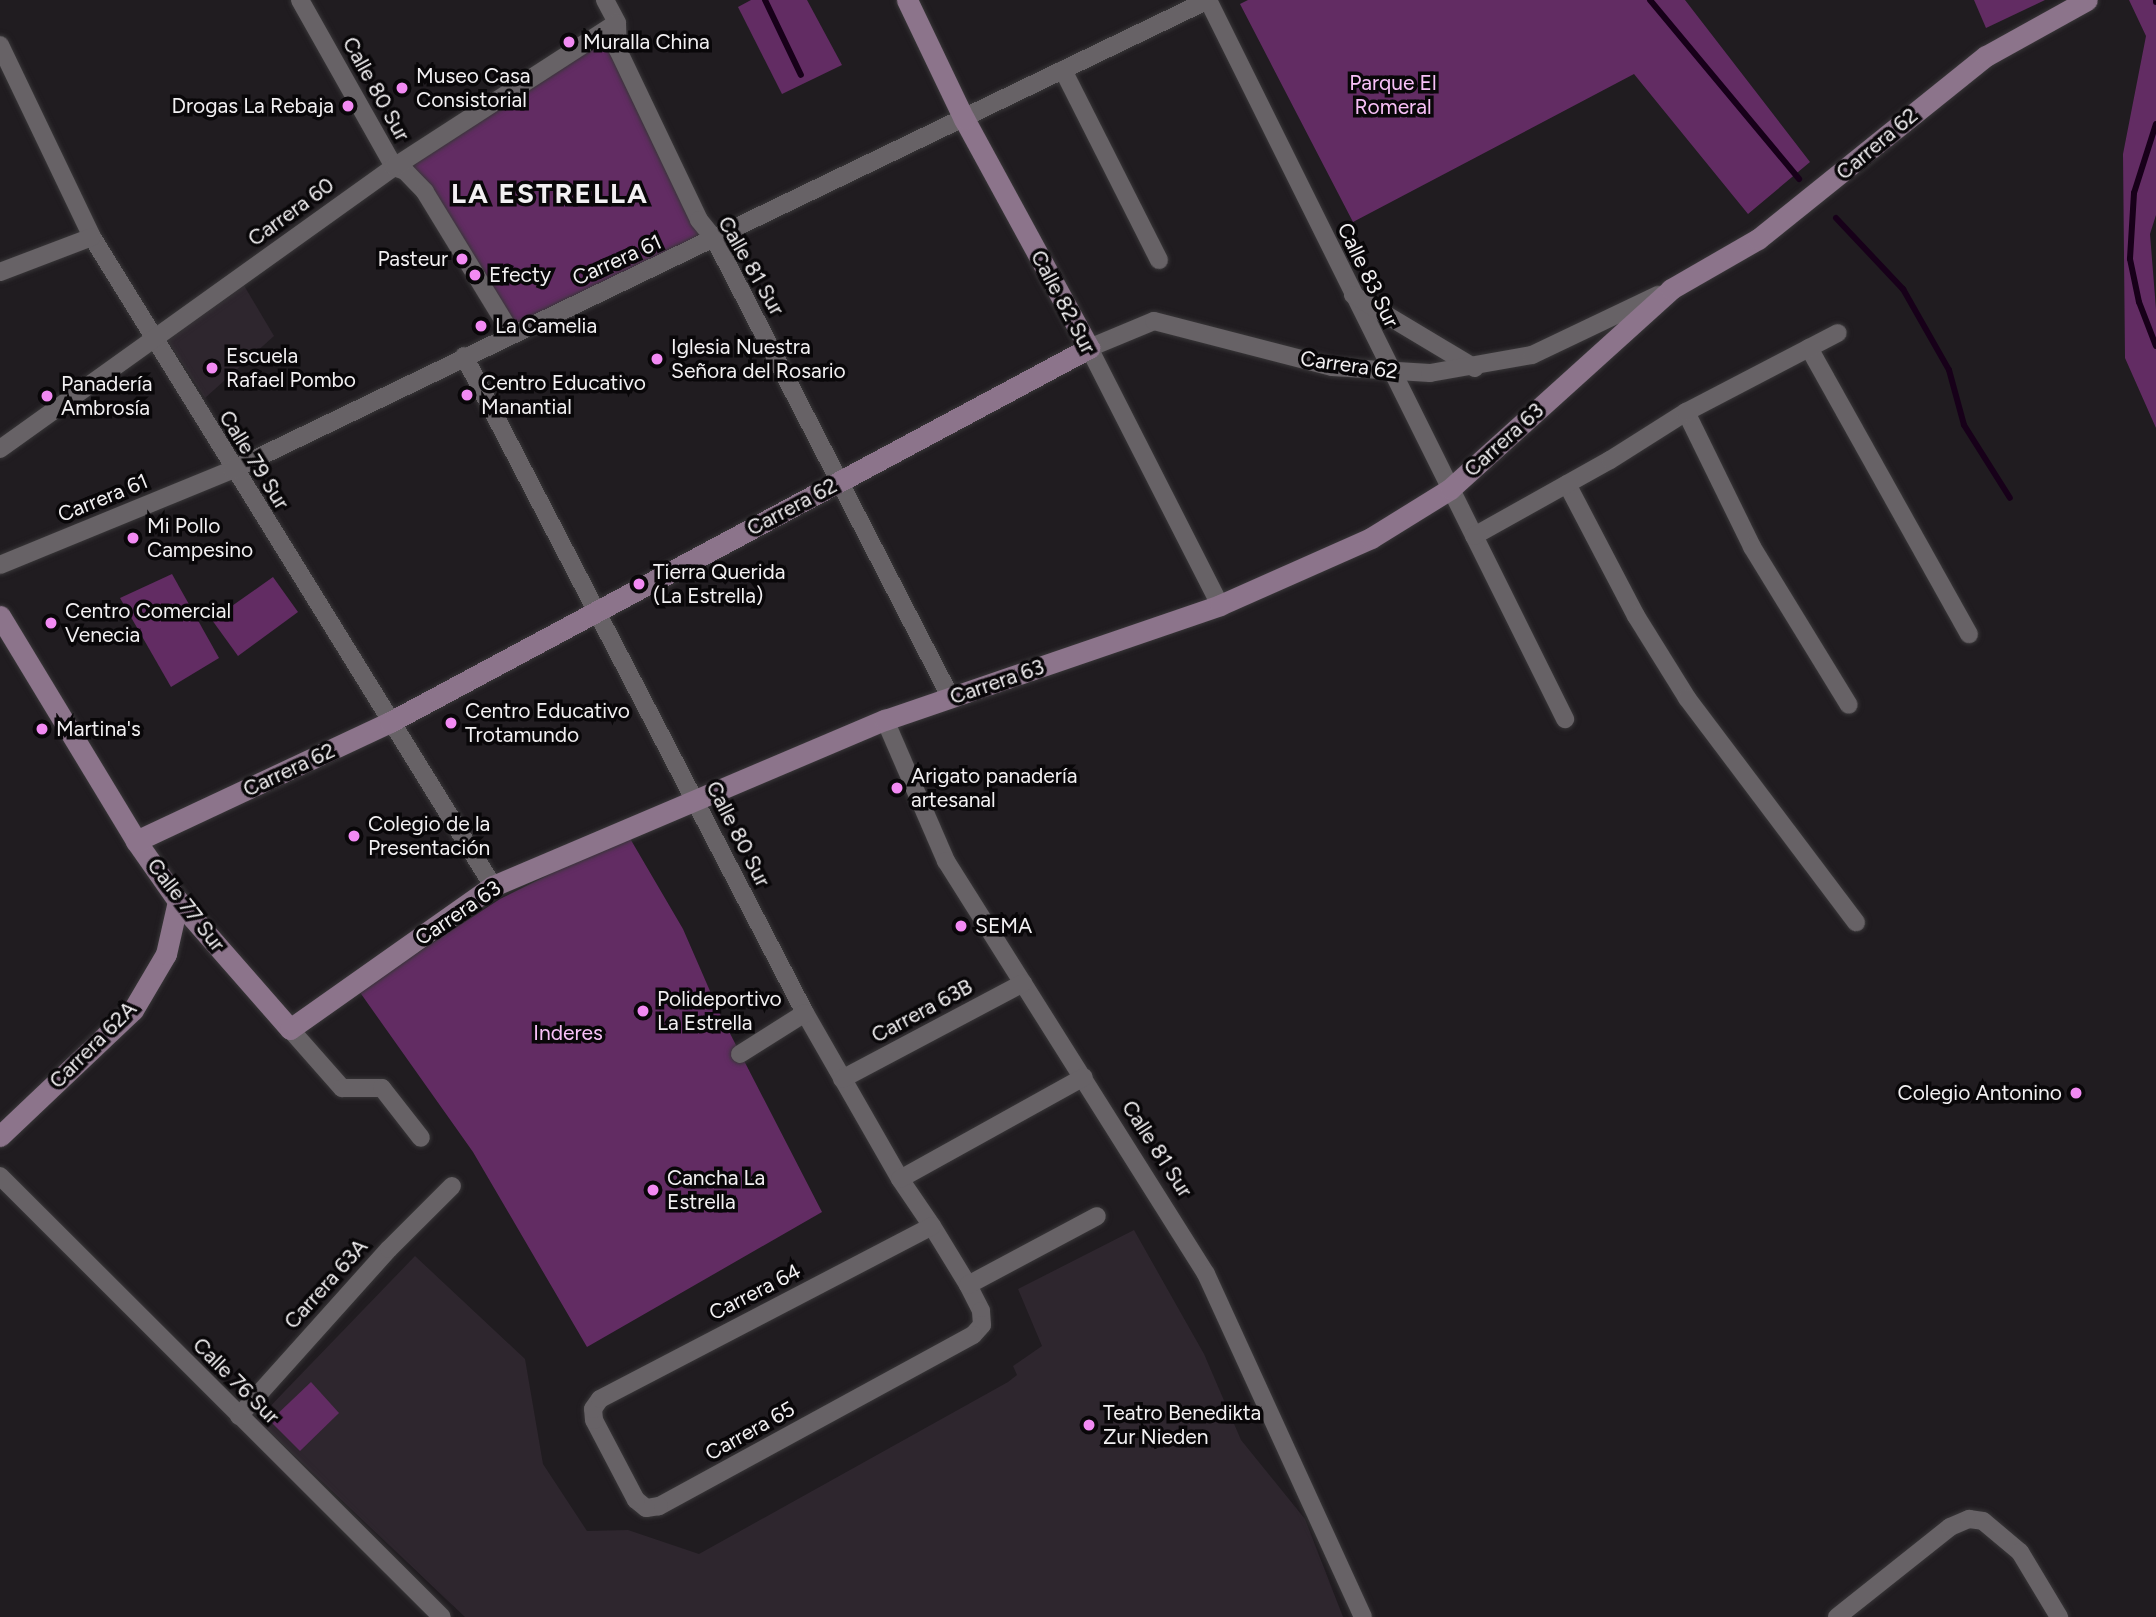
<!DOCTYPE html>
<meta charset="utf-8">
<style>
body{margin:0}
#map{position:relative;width:2156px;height:1617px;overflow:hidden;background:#201c20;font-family:Figtree,sans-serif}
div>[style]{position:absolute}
.built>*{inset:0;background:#2e262e}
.green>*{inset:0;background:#622c63}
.stream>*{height:6px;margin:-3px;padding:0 3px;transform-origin:3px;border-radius:3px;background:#170019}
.roads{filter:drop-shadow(0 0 2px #383638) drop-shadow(0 0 2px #383638)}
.street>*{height:18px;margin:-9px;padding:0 9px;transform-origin:9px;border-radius:9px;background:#676266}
.secondary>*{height:21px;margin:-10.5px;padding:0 10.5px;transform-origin:10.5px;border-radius:10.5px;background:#8c748b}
.dots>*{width:19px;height:19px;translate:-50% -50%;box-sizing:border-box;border:4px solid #090709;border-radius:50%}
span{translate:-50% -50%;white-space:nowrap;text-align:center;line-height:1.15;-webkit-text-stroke:7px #090709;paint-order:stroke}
.poi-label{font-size:21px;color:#f2f0f2}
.left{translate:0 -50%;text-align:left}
.right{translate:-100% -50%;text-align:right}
.park-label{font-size:21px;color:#f9c1f8}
.street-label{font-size:21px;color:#f2f0f2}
.district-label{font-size:28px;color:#f2f0f2;font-weight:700;letter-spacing:2px}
</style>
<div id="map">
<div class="built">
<div style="clip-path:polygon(242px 282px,274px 336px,205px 398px,166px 339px)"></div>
<div style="clip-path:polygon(1134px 1230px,1204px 1354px,1241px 1440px,1305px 1519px,1343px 1617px,465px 1617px,257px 1420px,415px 1256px,525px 1359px,543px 1464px,587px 1531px,628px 1530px,699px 1554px,1008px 1382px,1017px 1375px,1013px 1366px,1042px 1346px,1018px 1289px)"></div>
</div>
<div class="green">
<div style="clip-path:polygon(751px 0,807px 0,842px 65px,782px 94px,738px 7px)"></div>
<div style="clip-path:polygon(1248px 0,1685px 0,1810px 162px,1748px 214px,1634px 74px,1353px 222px,1240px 4px)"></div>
<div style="clip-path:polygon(1974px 0,2045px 0,1986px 28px)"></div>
<div style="clip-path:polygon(2129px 0,2156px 0,2156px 215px,2150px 234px,2156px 309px,2156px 428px,2125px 358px,2123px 154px,2146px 36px)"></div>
<div style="clip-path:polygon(617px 23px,618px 50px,715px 240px,511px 333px,425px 192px,394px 167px)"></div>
<div style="clip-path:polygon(172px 574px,219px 658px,171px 687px,120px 598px)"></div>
<div style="clip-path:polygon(273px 577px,298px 612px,238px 656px,212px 620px)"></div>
<div style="clip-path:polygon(628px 835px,683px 929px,720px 1014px,822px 1212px,587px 1347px,473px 1152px,359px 991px,500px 899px)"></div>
<div style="clip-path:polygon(311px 1382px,339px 1413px,300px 1451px,270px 1421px)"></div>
</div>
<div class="stream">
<div style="left:765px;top:0;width:83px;rotate:64.4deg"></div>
<div style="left:1650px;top:0;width:233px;rotate:50.2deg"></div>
<div style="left:2156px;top:0;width:2px;rotate:90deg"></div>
<div style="left:2156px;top:124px;width:72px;rotate:107.7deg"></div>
<div style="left:2134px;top:193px;width:66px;rotate:93.5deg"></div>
<div style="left:2130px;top:259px;width:44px;rotate:78.2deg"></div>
<div style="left:2139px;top:302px;width:47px;rotate:68.9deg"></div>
<div style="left:1836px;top:218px;width:98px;rotate:46.7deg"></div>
<div style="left:1903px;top:289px;width:93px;rotate:60.4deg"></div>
<div style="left:1949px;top:370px;width:57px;rotate:74.7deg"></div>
<div style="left:1964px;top:425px;width:86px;rotate:57.8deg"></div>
</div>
<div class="roads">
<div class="street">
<div style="left:300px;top:0;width:192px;rotate:60.6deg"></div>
<div style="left:394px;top:167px;width:12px;rotate:20deg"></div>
<div style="left:405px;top:171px;width:29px;rotate:46deg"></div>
<div style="left:425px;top:192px;width:165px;rotate:58.6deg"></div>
<div style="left:605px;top:0;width:26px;rotate:62deg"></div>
<div style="left:617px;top:23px;width:27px;rotate:88deg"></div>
<div style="left:618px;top:50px;width:188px;rotate:64.5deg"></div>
<div style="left:699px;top:220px;width:26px;rotate:51deg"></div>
<div style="left:715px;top:240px;width:515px;rotate:62.74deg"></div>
<div style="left:1208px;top:0;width:803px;rotate:63.59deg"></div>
<div style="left:0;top:45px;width:213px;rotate:64.4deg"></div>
<div style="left:92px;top:237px;width:763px;rotate:58.29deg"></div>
<div style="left:1063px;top:70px;width:213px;rotate:63.2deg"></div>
<div style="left:0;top:272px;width:98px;rotate:-20.8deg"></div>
<div style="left:1353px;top:295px;width:142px;rotate:30.9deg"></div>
<div style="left:1809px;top:348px;width:328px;rotate:60.8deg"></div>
<div style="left:464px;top:356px;width:740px;rotate:62.57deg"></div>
<div style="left:805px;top:1013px;width:191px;rotate:60.2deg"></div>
<div style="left:900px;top:1179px;width:57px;rotate:55.8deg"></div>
<div style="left:932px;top:1226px;width:69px;rotate:58.6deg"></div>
<div style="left:968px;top:1285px;width:29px;rotate:63deg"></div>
<div style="left:981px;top:1311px;width:14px;rotate:86deg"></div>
<div style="left:982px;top:1325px;width:13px;rotate:132deg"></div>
<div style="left:973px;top:1335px;width:358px;rotate:151.4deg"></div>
<div style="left:659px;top:1506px;width:13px;rotate:171deg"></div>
<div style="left:646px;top:1508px;width:13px;rotate:-141deg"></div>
<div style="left:636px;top:1500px;width:90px;rotate:-117.7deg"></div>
<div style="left:594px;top:1420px;width:11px;rotate:-95deg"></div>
<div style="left:593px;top:1409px;width:12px;rotate:-55deg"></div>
<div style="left:600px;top:1399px;width:374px;rotate:-27.5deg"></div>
<div style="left:1686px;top:412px;width:150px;rotate:63.9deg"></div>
<div style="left:1752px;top:547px;width:185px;rotate:58.5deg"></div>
<div style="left:0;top:449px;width:485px;rotate:-35.6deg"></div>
<div style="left:394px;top:167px;width:265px;rotate:-32.9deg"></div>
<div style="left:1567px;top:484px;width:149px;rotate:62.4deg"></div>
<div style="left:1636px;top:616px;width:97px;rotate:58.1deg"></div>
<div style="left:1687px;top:698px;width:281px;rotate:53deg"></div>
<div style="left:1474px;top:536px;width:156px;rotate:-29.2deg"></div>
<div style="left:1610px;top:460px;width:90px;rotate:-32.3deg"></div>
<div style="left:1686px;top:412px;width:171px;rotate:-27.5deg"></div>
<div style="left:0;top:565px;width:251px;rotate:-22.3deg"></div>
<div style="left:232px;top:470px;width:1083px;rotate:-25.71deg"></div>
<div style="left:1220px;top:605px;width:288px;rotate:-117deg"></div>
<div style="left:1089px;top:348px;width:70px;rotate:-22.6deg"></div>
<div style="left:1154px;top:321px;width:184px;rotate:14.5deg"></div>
<div style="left:1332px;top:367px;width:98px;rotate:3.5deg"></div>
<div style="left:1430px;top:373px;width:104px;rotate:-10deg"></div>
<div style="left:1532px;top:355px;width:140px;rotate:-25.5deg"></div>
<div style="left:885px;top:720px;width:154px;rotate:66.6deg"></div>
<div style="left:946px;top:861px;width:488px;rotate:57.8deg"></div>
<div style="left:1206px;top:1274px;width:377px;rotate:65.4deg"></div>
<div style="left:290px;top:1029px;width:79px;rotate:48.6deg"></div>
<div style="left:342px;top:1088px;width:40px"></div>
<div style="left:382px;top:1088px;width:63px;rotate:52deg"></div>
<div style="left:740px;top:1054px;width:77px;rotate:-32.2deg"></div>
<div style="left:842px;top:1079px;width:205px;rotate:-27.9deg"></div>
<div style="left:0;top:1176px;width:624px;rotate:44.94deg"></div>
<div style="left:900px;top:1179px;width:210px;rotate:-29deg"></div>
<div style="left:968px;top:1285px;width:146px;rotate:-28.1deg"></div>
<div style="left:239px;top:1416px;width:224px;rotate:-48.1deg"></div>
<div style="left:389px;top:1249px;width:89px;rotate:-45deg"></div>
<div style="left:1837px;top:1617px;width:144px;rotate:-38.5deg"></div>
<div style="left:1950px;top:1527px;width:21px;rotate:-23deg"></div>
<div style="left:1969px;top:1519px;width:14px;rotate:8deg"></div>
<div style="left:1983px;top:1521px;width:48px;rotate:40deg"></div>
<div style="left:2020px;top:1552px;width:76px;rotate:59deg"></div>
</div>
<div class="secondary">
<div style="left:0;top:616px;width:263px;rotate:58.8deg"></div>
<div style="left:136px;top:841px;width:73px;rotate:55deg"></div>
<div style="left:178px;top:901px;width:170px;rotate:48.8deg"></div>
<div style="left:290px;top:1029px;width:248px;rotate:-35.2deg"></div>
<div style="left:493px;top:886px;width:426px;rotate:-23deg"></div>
<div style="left:885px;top:720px;width:354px;rotate:-18.9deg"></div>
<div style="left:1220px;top:605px;width:165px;rotate:-23.9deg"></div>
<div style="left:1371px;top:538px;width:93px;rotate:-31.8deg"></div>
<div style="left:1450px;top:489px;width:298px;rotate:-42.1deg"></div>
<div style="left:1671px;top:289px;width:100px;rotate:-29.9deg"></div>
<div style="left:1758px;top:239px;width:292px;rotate:-38.8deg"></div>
<div style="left:1986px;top:56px;width:115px;rotate:-29deg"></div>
<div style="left:136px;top:841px;width:280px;rotate:-25.1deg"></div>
<div style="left:390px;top:722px;width:793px;rotate:-28.15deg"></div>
<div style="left:1089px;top:348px;width:261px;rotate:-118.6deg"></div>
<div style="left:964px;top:119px;width:132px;rotate:-115.6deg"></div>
<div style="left:0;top:1136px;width:183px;rotate:-43.5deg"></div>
<div style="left:133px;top:1010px;width:65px;rotate:-59.5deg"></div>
<div style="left:166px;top:954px;width:54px;rotate:-77.2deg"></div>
</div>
</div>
<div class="dots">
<div style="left:569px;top:42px;background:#f28af3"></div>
<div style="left:402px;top:88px;background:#f28af3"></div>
<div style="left:348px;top:106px;background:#f28af3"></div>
<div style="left:462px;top:259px;background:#f28af3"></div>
<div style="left:475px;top:275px;background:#f28af3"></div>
<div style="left:481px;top:326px;background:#f28af3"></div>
<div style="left:657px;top:359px;background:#f28af3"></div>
<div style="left:212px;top:368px;background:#f28af3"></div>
<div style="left:467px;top:395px;background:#f28af3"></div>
<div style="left:47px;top:396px;background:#f28af3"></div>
<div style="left:133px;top:538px;background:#f28af3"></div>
<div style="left:639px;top:584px;background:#f28af3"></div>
<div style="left:51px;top:623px;background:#f28af3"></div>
<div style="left:451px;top:723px;background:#f28af3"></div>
<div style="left:42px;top:729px;background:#f28af3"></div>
<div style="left:897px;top:788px;background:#f28af3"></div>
<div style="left:354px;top:836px;background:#f28af3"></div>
<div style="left:961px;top:926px;background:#f28af3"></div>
<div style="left:643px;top:1011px;background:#f28af3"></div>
<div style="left:2076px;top:1093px;background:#f28af3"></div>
<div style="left:653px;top:1190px;background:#f28af3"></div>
<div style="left:1089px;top:1425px;background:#f28af3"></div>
</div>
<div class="poi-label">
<span class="left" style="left:583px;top:42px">Muralla China</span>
<span class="left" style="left:416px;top:88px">Museo Casa<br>Consistorial</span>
<span class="right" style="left:334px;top:106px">Drogas La Rebaja</span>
<span class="right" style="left:448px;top:259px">Pasteur</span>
<span class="left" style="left:489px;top:275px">Efecty</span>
<span class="left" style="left:495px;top:326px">La Camelia</span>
<span class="left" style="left:671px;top:359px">Iglesia Nuestra<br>Señora del Rosario</span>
<span class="left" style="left:226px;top:368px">Escuela<br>Rafael Pombo</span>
<span class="left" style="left:481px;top:395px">Centro Educativo<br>Manantial</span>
<span class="left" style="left:61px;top:396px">Panadería<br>Ambrosía</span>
<span class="left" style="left:147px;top:538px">Mi Pollo<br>Campesino</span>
<span class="left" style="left:653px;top:584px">Tierra Querida<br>(La Estrella)</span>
<span class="left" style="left:65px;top:623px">Centro Comercial<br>Venecia</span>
<span class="left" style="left:465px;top:723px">Centro Educativo<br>Trotamundo</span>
<span class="left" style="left:56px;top:729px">Martina's</span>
<span class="left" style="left:911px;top:788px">Arigato panadería<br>artesanal</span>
<span class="left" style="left:368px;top:836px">Colegio de la<br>Presentación</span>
<span class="left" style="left:975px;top:926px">SEMA</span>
<span class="left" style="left:657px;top:1011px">Polideportivo<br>La Estrella</span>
<span class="right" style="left:2062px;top:1093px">Colegio Antonino</span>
<span class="left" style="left:667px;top:1190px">Cancha La<br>Estrella</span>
<span class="left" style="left:1103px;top:1425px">Teatro Benedikta<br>Zur Nieden</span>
</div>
<div class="park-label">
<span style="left:1393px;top:95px">Parque El<br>Romeral</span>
<span style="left:568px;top:1033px">Inderes</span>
</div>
<div class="street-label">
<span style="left:376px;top:89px;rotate:61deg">Calle 80 Sur</span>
<span style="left:1877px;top:144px;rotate:-40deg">Carrera 62</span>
<span style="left:291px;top:212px;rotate:-36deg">Carrera 60</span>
<span style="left:617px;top:260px;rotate:-24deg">Carrera 61</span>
<span style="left:751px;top:266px;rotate:60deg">Calle 81 Sur</span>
<span style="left:1368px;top:275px;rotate:64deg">Calle 83 Sur</span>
<span style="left:1063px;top:302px;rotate:62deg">Calle 82 Sur</span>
<span style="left:1349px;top:365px;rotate:8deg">Carrera 62</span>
<span style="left:1504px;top:440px;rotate:-42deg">Carrera 63</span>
<span style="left:254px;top:460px;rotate:58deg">Calle 79 Sur</span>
<span style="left:103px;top:498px;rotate:-22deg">Carrera 61</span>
<span style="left:792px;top:507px;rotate:-28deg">Carrera 62</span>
<span style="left:997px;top:682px;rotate:-19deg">Carrera 63</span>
<span style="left:289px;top:770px;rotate:-25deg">Carrera 62</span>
<span style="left:738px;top:834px;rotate:63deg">Calle 80 Sur</span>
<span style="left:186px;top:905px;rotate:52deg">Calle 77 Sur</span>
<span style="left:458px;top:913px;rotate:-34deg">Carrera 63</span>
<span style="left:922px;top:1011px;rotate:-28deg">Carrera 63B</span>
<span style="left:93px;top:1045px;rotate:-45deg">Carrera 62A</span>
<span style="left:1157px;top:1149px;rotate:57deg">Calle 81 Sur</span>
<span style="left:326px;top:1284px;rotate:-48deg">Carrera 63A</span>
<span style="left:755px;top:1292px;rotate:-27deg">Carrera 64</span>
<span style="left:236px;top:1381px;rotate:45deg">Calle 76 Sur</span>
<span style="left:750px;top:1431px;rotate:-29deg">Carrera 65</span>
</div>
<div class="district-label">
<span style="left:550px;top:193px">LA ESTRELLA</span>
</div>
</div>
